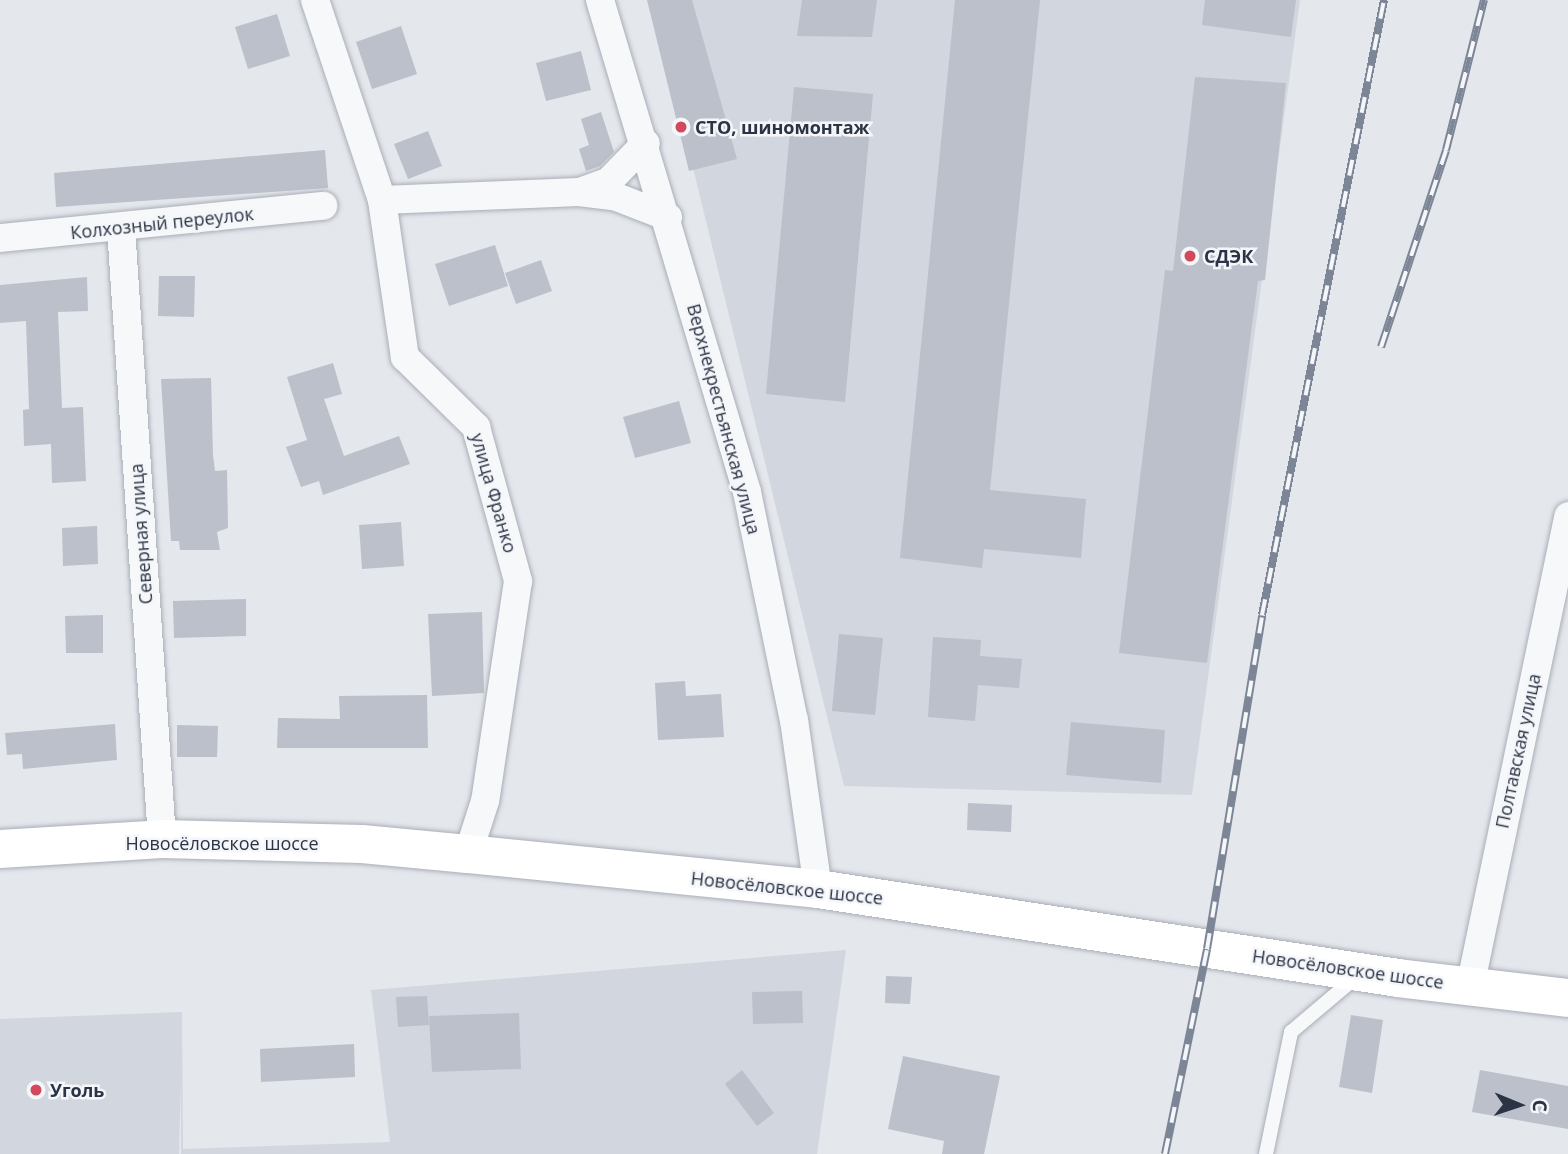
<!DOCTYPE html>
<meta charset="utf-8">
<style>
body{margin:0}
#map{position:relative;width:1568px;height:1154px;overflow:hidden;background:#e4e7ec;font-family:"Open Sans",sans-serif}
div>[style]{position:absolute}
.built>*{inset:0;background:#d2d6de}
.building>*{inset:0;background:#bbc0ca}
.roads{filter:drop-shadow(0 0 2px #a9aeb7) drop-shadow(0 0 2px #a9aeb7)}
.service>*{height:14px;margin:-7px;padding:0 7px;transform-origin:7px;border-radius:7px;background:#f7f8fa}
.minor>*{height:28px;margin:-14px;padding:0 14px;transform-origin:14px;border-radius:14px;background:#f7f8fa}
.secondary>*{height:38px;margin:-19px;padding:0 19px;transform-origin:19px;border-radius:19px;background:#fff}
.rail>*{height:8px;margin-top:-4px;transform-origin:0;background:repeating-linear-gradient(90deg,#f4f6f9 0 16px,#7d8696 0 32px);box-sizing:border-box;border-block:2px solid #7d8696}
.dots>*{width:19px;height:19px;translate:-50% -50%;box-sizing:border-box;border:4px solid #f4f6f9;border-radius:50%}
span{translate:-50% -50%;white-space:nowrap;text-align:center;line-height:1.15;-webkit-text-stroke:5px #f4f6f9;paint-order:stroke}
.poi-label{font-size:18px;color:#2b3445;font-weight:700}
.left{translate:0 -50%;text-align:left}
.street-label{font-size:18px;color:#2b3445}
.north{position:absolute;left:1484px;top:1070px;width:70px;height:70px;-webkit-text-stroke:5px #f4f6f9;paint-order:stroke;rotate:92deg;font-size:19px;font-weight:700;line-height:28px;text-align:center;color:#2b3445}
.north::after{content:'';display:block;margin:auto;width:24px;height:32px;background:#2b3445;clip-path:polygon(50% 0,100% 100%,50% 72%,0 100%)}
</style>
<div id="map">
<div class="built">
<div style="clip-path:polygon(652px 0,1300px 0,1192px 795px,844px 786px)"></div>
<div style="clip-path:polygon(846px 950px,817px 1154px,181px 1154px,181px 1079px,179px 1154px,0 1154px,0 1019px,182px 1012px,183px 1149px,390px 1142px,371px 990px)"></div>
</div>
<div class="building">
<div style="clip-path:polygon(647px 0,692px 0,737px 159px,689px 171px)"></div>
<div style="clip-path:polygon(802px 0,877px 0,872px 37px,797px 36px)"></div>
<div style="clip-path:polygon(955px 0,1040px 0,990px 490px,1086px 499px,1081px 558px,984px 549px,982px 568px,900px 558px)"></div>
<div style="clip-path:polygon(1205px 0,1296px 0,1291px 37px,1202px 25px)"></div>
<div style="clip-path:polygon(277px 14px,290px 56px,248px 69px,235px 27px)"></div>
<div style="clip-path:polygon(401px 26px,417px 74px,372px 89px,356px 42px)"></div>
<div style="clip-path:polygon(581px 51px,591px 90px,546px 101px,536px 63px)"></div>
<div style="clip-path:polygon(1195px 77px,1286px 83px,1265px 280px,1258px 281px,1207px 663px,1119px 653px,1165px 270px,1173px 271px)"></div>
<div style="clip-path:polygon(794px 87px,873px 94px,845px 402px,766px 394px)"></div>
<div style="clip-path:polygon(601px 112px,614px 152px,600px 166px,586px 171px,579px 149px,589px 145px,581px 119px)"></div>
<div style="clip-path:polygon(428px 131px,442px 166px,408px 179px,394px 144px)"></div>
<div style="clip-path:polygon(325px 150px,328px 188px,56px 207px,54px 173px)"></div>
<div style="clip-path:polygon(495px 245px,508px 286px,449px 306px,435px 264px)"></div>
<div style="clip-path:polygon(541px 260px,552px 291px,516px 304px,505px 273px)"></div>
<div style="clip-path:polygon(159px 276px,195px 276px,194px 317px,158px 316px)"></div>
<div style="clip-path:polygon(87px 277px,88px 311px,58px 312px,62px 408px,83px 407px,86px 481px,52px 483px,51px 444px,24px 446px,23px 410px,29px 409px,26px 321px,0 323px,0 285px)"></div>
<div style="clip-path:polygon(333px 363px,342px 394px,324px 399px,344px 456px,399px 436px,410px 464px,323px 495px,319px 481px,301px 487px,286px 447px,307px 440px,287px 377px)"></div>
<div style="clip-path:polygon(211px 378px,213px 455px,215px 471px,227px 470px,228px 528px,217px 532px,220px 550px,180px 550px,179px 541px,171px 541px,161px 379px)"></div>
<div style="clip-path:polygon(679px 401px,691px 443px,635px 458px,623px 417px)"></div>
<div style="clip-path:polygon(401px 522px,404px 566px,362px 569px,359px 525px)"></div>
<div style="clip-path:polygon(97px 526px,98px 564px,63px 566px,62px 528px)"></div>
<div style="clip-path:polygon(246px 599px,246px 636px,174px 638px,173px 601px)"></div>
<div style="clip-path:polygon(482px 612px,484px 693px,432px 696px,428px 614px)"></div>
<div style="clip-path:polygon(103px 615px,103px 653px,66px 653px,65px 616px)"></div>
<div style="clip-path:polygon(839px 634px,883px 638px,875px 715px,832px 711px)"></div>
<div style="clip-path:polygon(933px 637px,981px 640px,980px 656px,1022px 659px,1019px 688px,978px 685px,975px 721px,928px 717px)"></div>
<div style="clip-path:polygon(685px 681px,686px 696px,721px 694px,724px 737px,658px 740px,655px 683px)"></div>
<div style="clip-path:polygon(427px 695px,428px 748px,277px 748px,278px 718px,340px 719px,339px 696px)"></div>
<div style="clip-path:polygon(1071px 722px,1165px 730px,1161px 783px,1066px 775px)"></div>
<div style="clip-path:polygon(115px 724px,117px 760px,23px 769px,22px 754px,7px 755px,5px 733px)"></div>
<div style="clip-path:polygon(177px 725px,218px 726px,217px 757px,177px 757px)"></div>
<div style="clip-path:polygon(968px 803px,1012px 805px,1011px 832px,967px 830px)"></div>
<div style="clip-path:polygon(886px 976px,912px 977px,910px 1004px,885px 1003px)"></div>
<div style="clip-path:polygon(802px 991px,803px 1023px,753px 1024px,752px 992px)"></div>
<div style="clip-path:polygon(427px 996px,429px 1025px,398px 1027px,396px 997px)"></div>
<div style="clip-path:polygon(519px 1013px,521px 1069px,432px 1072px,429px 1016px)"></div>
<div style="clip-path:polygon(1351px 1015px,1383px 1020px,1372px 1093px,1339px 1087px)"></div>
<div style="clip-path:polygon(354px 1044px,355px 1077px,261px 1082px,260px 1049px)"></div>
<div style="clip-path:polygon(903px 1056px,1000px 1076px,984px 1154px,942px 1154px,944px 1141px,888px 1129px)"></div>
<div style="clip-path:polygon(742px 1070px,774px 1113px,757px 1126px,725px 1084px)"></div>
<div style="clip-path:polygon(1480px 1070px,1568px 1086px,1568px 1129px,1472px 1112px)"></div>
</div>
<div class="roads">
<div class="service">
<div style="left:1266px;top:1154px;width:125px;rotate:-78.4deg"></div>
<div style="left:1291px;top:1032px;width:85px;rotate:-40.2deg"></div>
</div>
<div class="minor">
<div style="left:315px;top:0;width:211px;rotate:71.5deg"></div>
<div style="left:382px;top:200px;width:159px;rotate:81.7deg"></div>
<div style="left:405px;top:357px;width:100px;rotate:44.6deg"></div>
<div style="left:476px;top:427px;width:160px;rotate:74.7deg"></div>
<div style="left:518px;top:581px;width:222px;rotate:98.5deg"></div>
<div style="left:485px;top:801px;width:56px;rotate:107.8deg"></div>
<div style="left:600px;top:0;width:513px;rotate:73.36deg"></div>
<div style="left:747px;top:492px;width:233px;rotate:78.4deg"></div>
<div style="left:794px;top:720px;width:171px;rotate:81.9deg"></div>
<div style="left:580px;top:192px;width:30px;rotate:-20deg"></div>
<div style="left:608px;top:182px;width:54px;rotate:-45.7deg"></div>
<div style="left:382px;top:200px;width:197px;rotate:-2.3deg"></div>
<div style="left:579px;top:192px;width:35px;rotate:7deg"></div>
<div style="left:614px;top:196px;width:58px;rotate:21.3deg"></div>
<div style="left:121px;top:228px;width:612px;rotate:86.16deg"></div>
<div style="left:0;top:238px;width:325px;rotate:-5.7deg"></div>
<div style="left:1470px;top:987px;width:481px;rotate:-78.2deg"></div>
</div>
<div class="secondary">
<div style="left:0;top:849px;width:162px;rotate:-3.5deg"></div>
<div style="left:162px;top:839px;width:200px;rotate:1.4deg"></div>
<div style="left:362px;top:844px;width:106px;rotate:5.4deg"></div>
<div style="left:468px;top:854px;width:352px;rotate:5.7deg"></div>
<div style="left:818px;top:889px;width:587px;rotate:8.72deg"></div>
<div style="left:1398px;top:978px;width:171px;rotate:6.7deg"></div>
</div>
</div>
<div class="rail">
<div style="left:1381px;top:347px;width:207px;rotate:-71.7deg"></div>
<div style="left:1446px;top:150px;width:155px;rotate:-75.8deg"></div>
<div style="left:1165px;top:1154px;width:209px;rotate:-78.4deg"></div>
<div style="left:1207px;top:949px;width:338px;rotate:-80.6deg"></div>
<div style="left:1262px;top:615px;width:627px;rotate:-78.78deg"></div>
</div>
<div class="dots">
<div style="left:681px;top:127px;background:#d1495b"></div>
<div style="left:1190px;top:256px;background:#d1495b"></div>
<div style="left:36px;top:1090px;background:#d1495b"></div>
</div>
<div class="poi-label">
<span class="left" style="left:695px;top:127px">СТО, шиномонтаж</span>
<span class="left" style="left:1204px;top:256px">СДЭК</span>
<span class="left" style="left:50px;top:1090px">Уголь</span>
</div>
<div class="street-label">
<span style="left:162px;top:223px;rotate:-6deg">Колхозный переулок</span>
<span style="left:724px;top:419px;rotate:75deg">Верхнекрестьянская улица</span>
<span style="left:494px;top:493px;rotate:74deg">улица Франко</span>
<span style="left:141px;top:534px;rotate:-94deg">Северная улица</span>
<span style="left:1518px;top:751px;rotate:-78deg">Полтавская улица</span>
<span style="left:222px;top:843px">Новосёловское шоссе</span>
<span style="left:787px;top:888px;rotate:6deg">Новосёловское шоссе</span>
<span style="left:1348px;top:969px;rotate:8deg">Новосёловское шоссе</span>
</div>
<div class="north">С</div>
</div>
